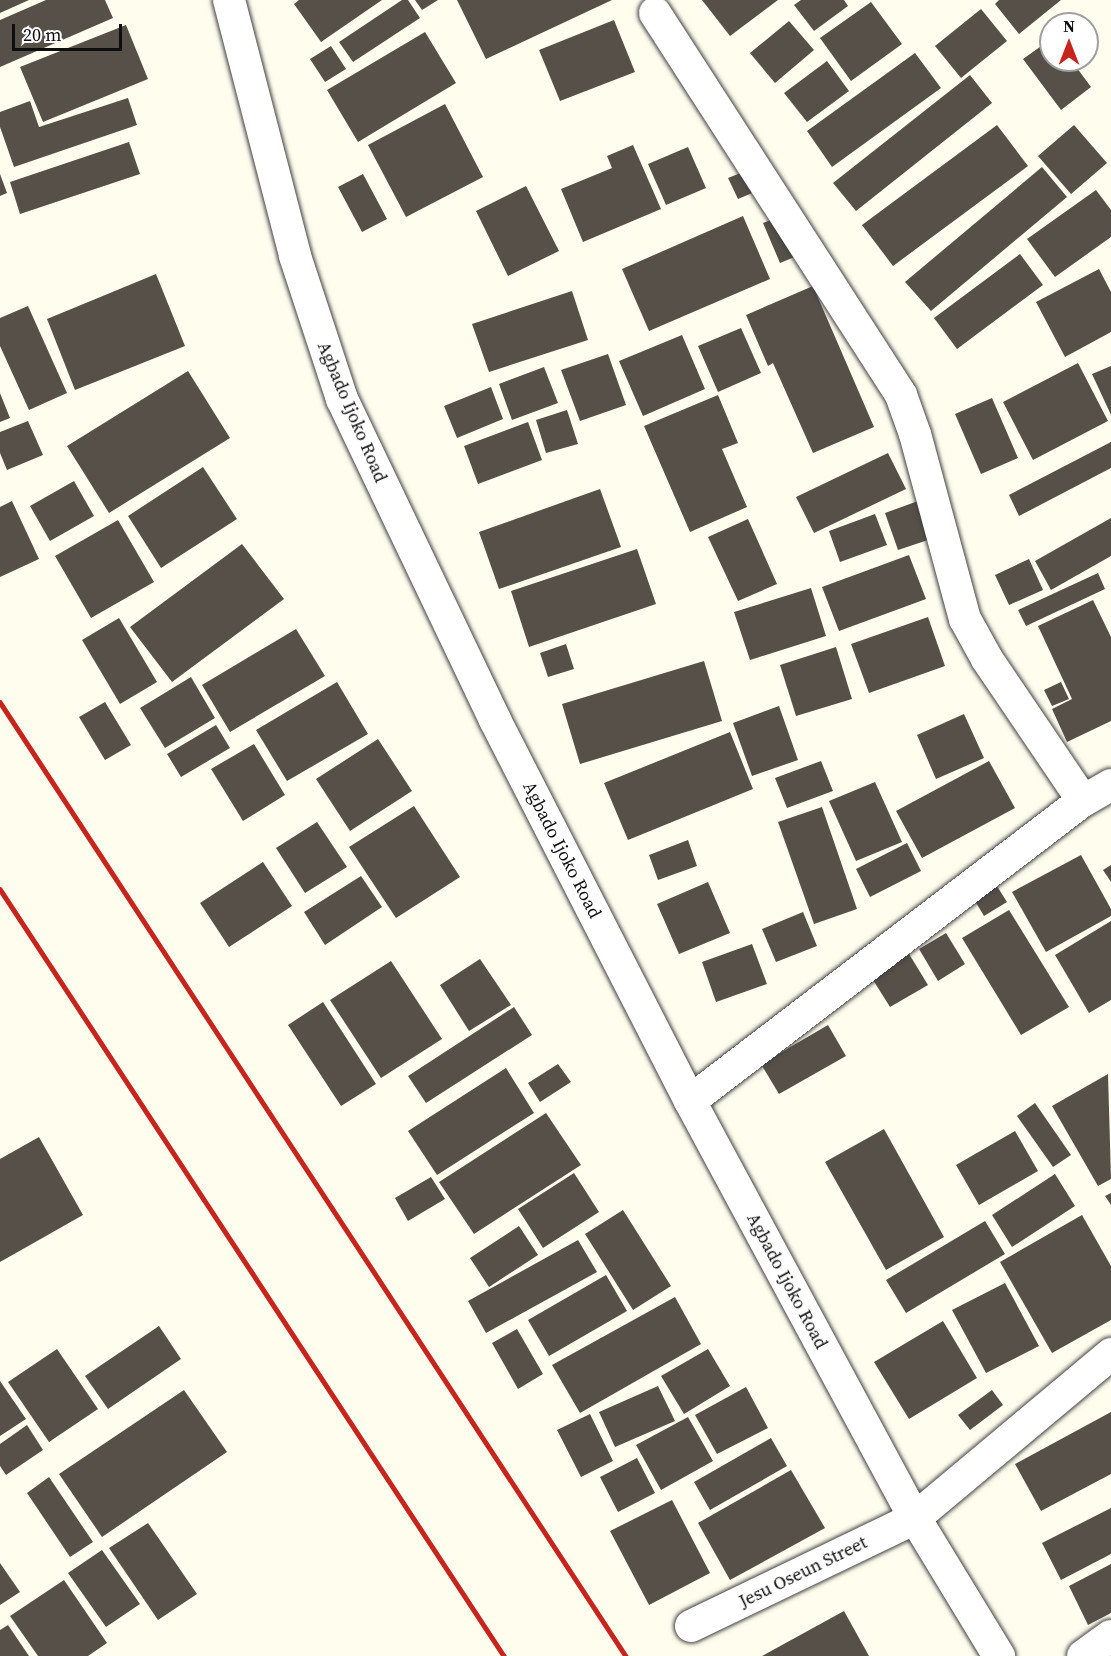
<!DOCTYPE html>
<style>
body{margin:0}
#map{position:relative;width:1111px;height:1656px;overflow:hidden;background:#fffdee;font-family:"Source Serif 4",serif}
div>[style]{position:absolute}
.building>*{inset:0;background:#575049}
.roads{filter:drop-shadow(0 0 2px #414141) drop-shadow(0 0 2px #414141)}
.street>*{height:32px;margin:-16px;padding:0 16px;transform-origin:16px;border-radius:16px;background:#fff}
.rail>*{height:4.5px;margin:-2.25px;padding:0 2.25px;transform-origin:2.25px;border-radius:2.25px;background:#c7241d}
span{translate:-50% -50%;white-space:nowrap;text-align:center;line-height:1.15;-webkit-text-stroke:6px #fff;paint-order:stroke}
.street-label{font-size:18px;color:#0e0e0e}
.north{position:absolute;left:1039px;top:12px;width:60px;height:60px;box-sizing:border-box;background:#fff;border:2px solid #9f9f9f;border-radius:50%;rotate:0deg;font-size:16px;font-weight:700;line-height:24px;text-align:center;color:#0e0e0e}
.north::after{content:'';display:block;margin:auto;width:21px;height:27px;background:#c7241d;clip-path:polygon(50% 0,100% 100%,50% 72%,0 100%)}
.scale{position:absolute;left:12px;top:24px;width:110px;height:27px;box-sizing:border-box;border:3px solid #0e0e0e;border-top:0;padding-left:8px;font-size:18px;line-height:21px;white-space:nowrap;color:#0e0e0e;-webkit-text-stroke:4px #fff;paint-order:stroke}
</style>
<div id="map">
<div class="building">
<div style="clip-path:polygon(0 0,29px 0,0 13px)"></div>
<div style="clip-path:polygon(46px 0,105px 0,113px 18px,0 67px,0 20px)"></div>
<div style="clip-path:polygon(299px 0,382px 0,321px 42px,294px 4px)"></div>
<div style="clip-path:polygon(402px 0,408px 0,420px 18px,353px 62px,339px 42px)"></div>
<div style="clip-path:polygon(415px 0,438px 0,422px 10px)"></div>
<div style="clip-path:polygon(457px 0,612px 0,486px 59px)"></div>
<div style="clip-path:polygon(702px 0,778px 0,730px 36px)"></div>
<div style="clip-path:polygon(801px 0,844px 0,848px 6px,814px 31px,794px 5px)"></div>
<div style="clip-path:polygon(999px 0,1061px 0,1019px 34px,995px 4px)"></div>
<div style="clip-path:polygon(871px 2px,902px 44px,851px 81px,820px 38px)"></div>
<div style="clip-path:polygon(981px 9px,1007px 41px,961px 78px,935px 46px)"></div>
<div style="clip-path:polygon(614px 20px,635px 72px,560px 101px,539px 50px)"></div>
<div style="clip-path:polygon(789px 21px,814px 50px,775px 83px,750px 53px)"></div>
<div style="clip-path:polygon(126px 25px,148px 79px,43px 122px,20px 67px)"></div>
<div style="clip-path:polygon(425px 32px,456px 83px,358px 142px,327px 90px)"></div>
<div style="clip-path:polygon(1051px 39px,1051px 60px,1071px 60px,1091px 87px,1061px 110px,1023px 59px)"></div>
<div style="clip-path:polygon(331px 46px,346px 69px,325px 82px,310px 59px)"></div>
<div style="clip-path:polygon(915px 53px,941px 88px,832px 167px,807px 131px)"></div>
<div style="clip-path:polygon(827px 61px,849px 91px,807px 122px,784px 93px)"></div>
<div style="clip-path:polygon(970px 75px,992px 103px,856px 211px,833px 183px)"></div>
<div style="clip-path:polygon(128px 98px,137px 125px,14px 167px,0 127px,0 112px,30px 101px,39px 127px)"></div>
<div style="clip-path:polygon(445px 104px,483px 177px,406px 217px,368px 145px)"></div>
<div style="clip-path:polygon(997px 125px,1028px 166px,893px 266px,862px 225px)"></div>
<div style="clip-path:polygon(1074px 125px,1107px 163px,1071px 194px,1038px 156px)"></div>
<div style="clip-path:polygon(129px 142px,140px 174px,20px 214px,10px 182px)"></div>
<div style="clip-path:polygon(633px 145px,661px 209px,583px 242px,561px 189px,612px 168px,607px 156px)"></div>
<div style="clip-path:polygon(688px 147px,706px 188px,666px 205px,648px 164px)"></div>
<div style="clip-path:polygon(1042px 167px,1067px 197px,931px 311px,905px 282px)"></div>
<div style="clip-path:polygon(748px 170px,757px 191px,738px 199px,728px 178px)"></div>
<div style="clip-path:polygon(0 174px,7px 193px,0 196px)"></div>
<div style="clip-path:polygon(363px 174px,387px 219px,362px 232px,338px 187px)"></div>
<div style="clip-path:polygon(526px 186px,559px 251px,508px 276px,476px 211px)"></div>
<div style="clip-path:polygon(1096px 190px,1111px 210px,1111px 237px,1055px 277px,1027px 239px)"></div>
<div style="clip-path:polygon(743px 216px,770px 279px,649px 331px,622px 269px)"></div>
<div style="clip-path:polygon(781px 216px,797px 256px,780px 263px,763px 223px)"></div>
<div style="clip-path:polygon(1020px 254px,1043px 285px,957px 349px,934px 318px)"></div>
<div style="clip-path:polygon(1099px 269px,1111px 292px,1111px 332px,1065px 357px,1036px 302px)"></div>
<div style="clip-path:polygon(156px 274px,185px 346px,75px 390px,47px 319px)"></div>
<div style="clip-path:polygon(813px 286px,874px 427px,813px 453px,773px 363px,768px 366px,746px 315px)"></div>
<div style="clip-path:polygon(572px 291px,588px 340px,489px 372px,472px 324px)"></div>
<div style="clip-path:polygon(28px 306px,67px 393px,29px 410px,0 346px,0 318px)"></div>
<div style="clip-path:polygon(741px 328px,761px 373px,718px 392px,698px 346px)"></div>
<div style="clip-path:polygon(682px 335px,705px 389px,643px 416px,619px 361px)"></div>
<div style="clip-path:polygon(608px 354px,626px 405px,580px 421px,561px 370px)"></div>
<div style="clip-path:polygon(1078px 363px,1108px 421px,1033px 460px,1003px 402px)"></div>
<div style="clip-path:polygon(1111px 366px,1111px 415px,1092px 374px)"></div>
<div style="clip-path:polygon(544px 367px,558px 403px,512px 420px,499px 384px)"></div>
<div style="clip-path:polygon(188px 371px,230px 438px,109px 513px,67px 446px)"></div>
<div style="clip-path:polygon(491px 387px,503px 419px,457px 438px,444px 406px)"></div>
<div style="clip-path:polygon(0 393px,10px 418px,0 422px)"></div>
<div style="clip-path:polygon(718px 395px,738px 443px,722px 449px,747px 507px,690px 532px,644px 426px)"></div>
<div style="clip-path:polygon(992px 398px,1018px 458px,981px 474px,955px 414px)"></div>
<div style="clip-path:polygon(567px 410px,578px 444px,546px 453px,536px 420px)"></div>
<div style="clip-path:polygon(28px 421px,43px 455px,7px 470px,0 453px,0 432px)"></div>
<div style="clip-path:polygon(528px 422px,542px 460px,478px 484px,464px 446px)"></div>
<div style="clip-path:polygon(1111px 442px,1111px 468px,1019px 516px,1009px 495px)"></div>
<div style="clip-path:polygon(888px 453px,906px 489px,814px 533px,796px 497px)"></div>
<div style="clip-path:polygon(203px 467px,237px 519px,161px 568px,128px 516px)"></div>
<div style="clip-path:polygon(74px 481px,94px 516px,50px 541px,30px 506px)"></div>
<div style="clip-path:polygon(600px 489px,621px 547px,499px 589px,479px 532px)"></div>
<div style="clip-path:polygon(12px 501px,39px 559px,0 577px,0 507px)"></div>
<div style="clip-path:polygon(918px 501px,931px 539px,898px 550px,885px 513px)"></div>
<div style="clip-path:polygon(875px 514px,887px 545px,840px 562px,829px 531px)"></div>
<div style="clip-path:polygon(1111px 518px,1111px 556px,1051px 590px,1035px 561px)"></div>
<div style="clip-path:polygon(748px 519px,777px 584px,738px 601px,708px 537px)"></div>
<div style="clip-path:polygon(118px 520px,154px 582px,91px 618px,55px 556px)"></div>
<div style="clip-path:polygon(242px 544px,284px 599px,172px 682px,130px 627px)"></div>
<div style="clip-path:polygon(637px 549px,656px 604px,529px 647px,511px 591px)"></div>
<div style="clip-path:polygon(909px 555px,926px 599px,839px 631px,822px 587px)"></div>
<div style="clip-path:polygon(1029px 559px,1043px 590px,1009px 605px,995px 575px)"></div>
<div style="clip-path:polygon(1098px 573px,1105px 589px,1026px 626px,1018px 610px)"></div>
<div style="clip-path:polygon(811px 588px,826px 636px,750px 660px,734px 612px)"></div>
<div style="clip-path:polygon(1093px 600px,1111px 637px,1111px 721px,1067px 742px,1052px 709px,1072px 699px,1038px 626px)"></div>
<div style="clip-path:polygon(928px 617px,945px 666px,869px 693px,851px 644px)"></div>
<div style="clip-path:polygon(119px 618px,157px 682px,120px 704px,82px 640px)"></div>
<div style="clip-path:polygon(296px 629px,325px 676px,230px 732px,202px 685px)"></div>
<div style="clip-path:polygon(566px 644px,574px 669px,548px 677px,540px 653px)"></div>
<div style="clip-path:polygon(836px 647px,852px 699px,796px 716px,780px 665px)"></div>
<div style="clip-path:polygon(704px 661px,722px 721px,580px 764px,562px 704px)"></div>
<div style="clip-path:polygon(191px 677px,215px 718px,165px 748px,140px 708px)"></div>
<div style="clip-path:polygon(337px 682px,368px 734px,287px 781px,256px 730px)"></div>
<div style="clip-path:polygon(1061px 682px,1069px 699px,1052px 706px,1044px 690px)"></div>
<div style="clip-path:polygon(105px 702px,131px 745px,105px 760px,79px 717px)"></div>
<div style="clip-path:polygon(779px 706px,798px 760px,752px 776px,733px 723px)"></div>
<div style="clip-path:polygon(964px 714px,984px 758px,936px 779px,917px 735px)"></div>
<div style="clip-path:polygon(216px 725px,230px 748px,181px 777px,167px 754px)"></div>
<div style="clip-path:polygon(730px 732px,753px 789px,628px 840px,604px 783px)"></div>
<div style="clip-path:polygon(378px 739px,412px 791px,350px 831px,316px 779px)"></div>
<div style="clip-path:polygon(254px 744px,285px 795px,243px 821px,211px 769px)"></div>
<div style="clip-path:polygon(821px 761px,833px 791px,787px 808px,775px 778px)"></div>
<div style="clip-path:polygon(989px 761px,1015px 808px,922px 858px,896px 811px)"></div>
<div style="clip-path:polygon(875px 782px,902px 842px,856px 861px,829px 801px)"></div>
<div style="clip-path:polygon(414px 806px,460px 877px,396px 918px,349px 847px)"></div>
<div style="clip-path:polygon(822px 807px,857px 909px,814px 924px,778px 822px)"></div>
<div style="clip-path:polygon(317px 822px,347px 867px,305px 893px,276px 848px)"></div>
<div style="clip-path:polygon(688px 840px,697px 866px,658px 880px,649px 855px)"></div>
<div style="clip-path:polygon(907px 843px,921px 871px,870px 897px,856px 869px)"></div>
<div style="clip-path:polygon(1081px 855px,1111px 909px,1111px 916px,1046px 952px,1012px 892px)"></div>
<div style="clip-path:polygon(263px 862px,292px 906px,229px 947px,200px 903px)"></div>
<div style="clip-path:polygon(1111px 865px,1111px 882px,1103px 870px)"></div>
<div style="clip-path:polygon(361px 876px,382px 907px,325px 945px,304px 912px)"></div>
<div style="clip-path:polygon(708px 882px,730px 933px,679px 954px,657px 904px)"></div>
<div style="clip-path:polygon(995px 883px,1007px 902px,984px 916px,972px 896px)"></div>
<div style="clip-path:polygon(1009px 910px,1069px 1007px,1021px 1035px,962px 938px)"></div>
<div style="clip-path:polygon(803px 912px,817px 946px,776px 962px,762px 929px)"></div>
<div style="clip-path:polygon(1111px 921px,1111px 1000px,1089px 1013px,1055px 955px)"></div>
<div style="clip-path:polygon(946px 933px,965px 964px,938px 981px,919px 949px)"></div>
<div style="clip-path:polygon(752px 944px,767px 984px,716px 1002px,702px 962px)"></div>
<div style="clip-path:polygon(906px 949px,928px 985px,890px 1007px,868px 972px)"></div>
<div style="clip-path:polygon(480px 959px,511px 1005px,469px 1031px,440px 985px)"></div>
<div style="clip-path:polygon(391px 961px,442px 1039px,381px 1078px,330px 1000px)"></div>
<div style="clip-path:polygon(323px 1002px,376px 1084px,341px 1106px,288px 1025px)"></div>
<div style="clip-path:polygon(514px 1007px,532px 1035px,426px 1103px,408px 1076px)"></div>
<div style="clip-path:polygon(828px 1025px,846px 1056px,779px 1094px,761px 1064px)"></div>
<div style="clip-path:polygon(558px 1064px,571px 1082px,540px 1102px,528px 1083px)"></div>
<div style="clip-path:polygon(506px 1068px,534px 1113px,437px 1175px,408px 1131px)"></div>
<div style="clip-path:polygon(1108px 1074px,1111px 1179px,1098px 1186px,1052px 1106px)"></div>
<div style="clip-path:polygon(1035px 1103px,1071px 1155px,1053px 1167px,1017px 1116px)"></div>
<div style="clip-path:polygon(546px 1113px,581px 1165px,474px 1234px,439px 1182px)"></div>
<div style="clip-path:polygon(884px 1129px,944px 1237px,886px 1270px,825px 1162px)"></div>
<div style="clip-path:polygon(1015px 1131px,1038px 1171px,979px 1205px,956px 1165px)"></div>
<div style="clip-path:polygon(39px 1137px,83px 1215px,0 1262px,0 1159px)"></div>
<div style="clip-path:polygon(574px 1173px,599px 1212px,543px 1248px,518px 1209px)"></div>
<div style="clip-path:polygon(1055px 1174px,1075px 1206px,1012px 1247px,992px 1215px)"></div>
<div style="clip-path:polygon(431px 1177px,445px 1199px,408px 1221px,395px 1198px)"></div>
<div style="clip-path:polygon(1111px 1193px,1111px 1205px,1105px 1196px)"></div>
<div style="clip-path:polygon(623px 1210px,671px 1286px,633px 1310px,585px 1234px)"></div>
<div style="clip-path:polygon(1082px 1215px,1111px 1266px,1111px 1320px,1052px 1353px,1000px 1262px)"></div>
<div style="clip-path:polygon(985px 1221px,1005px 1254px,906px 1313px,886px 1280px)"></div>
<div style="clip-path:polygon(519px 1226px,538px 1255px,489px 1287px,470px 1258px)"></div>
<div style="clip-path:polygon(578px 1240px,597px 1272px,486px 1333px,468px 1301px)"></div>
<div style="clip-path:polygon(606px 1275px,627px 1311px,549px 1356px,528px 1320px)"></div>
<div style="clip-path:polygon(1005px 1283px,1039px 1346px,986px 1373px,952px 1310px)"></div>
<div style="clip-path:polygon(675px 1297px,701px 1344px,580px 1413px,552px 1365px)"></div>
<div style="clip-path:polygon(943px 1321px,977px 1378px,909px 1419px,874px 1362px)"></div>
<div style="clip-path:polygon(159px 1326px,181px 1359px,108px 1409px,85px 1376px)"></div>
<div style="clip-path:polygon(517px 1329px,543px 1374px,518px 1389px,492px 1343px)"></div>
<div style="clip-path:polygon(57px 1349px,98px 1409px,49px 1442px,8px 1382px)"></div>
<div style="clip-path:polygon(708px 1349px,730px 1386px,684px 1414px,661px 1376px)"></div>
<div style="clip-path:polygon(0 1381px,26px 1419px,0 1436px)"></div>
<div style="clip-path:polygon(658px 1386px,675px 1421px,615px 1447px,599px 1412px)"></div>
<div style="clip-path:polygon(746px 1387px,768px 1428px,717px 1454px,695px 1415px)"></div>
<div style="clip-path:polygon(184px 1390px,227px 1452px,102px 1537px,59px 1474px)"></div>
<div style="clip-path:polygon(992px 1390px,1003px 1405px,970px 1430px,958px 1415px)"></div>
<div style="clip-path:polygon(1111px 1412px,1111px 1474px,1041px 1511px,1015px 1464px)"></div>
<div style="clip-path:polygon(590px 1414px,613px 1461px,581px 1477px,557px 1430px)"></div>
<div style="clip-path:polygon(688px 1417px,713px 1461px,661px 1490px,636px 1445px)"></div>
<div style="clip-path:polygon(27px 1425px,43px 1450px,6px 1475px,0 1466px,0 1444px)"></div>
<div style="clip-path:polygon(771px 1438px,787px 1466px,710px 1510px,694px 1482px)"></div>
<div style="clip-path:polygon(637px 1458px,655px 1493px,618px 1512px,600px 1477px)"></div>
<div style="clip-path:polygon(791px 1470px,825px 1528px,730px 1580px,698px 1523px)"></div>
<div style="clip-path:polygon(49px 1477px,93px 1542px,70px 1557px,27px 1493px)"></div>
<div style="clip-path:polygon(672px 1500px,710px 1573px,649px 1605px,610px 1531px)"></div>
<div style="clip-path:polygon(1111px 1508px,1111px 1554px,1061px 1580px,1042px 1543px)"></div>
<div style="clip-path:polygon(148px 1523px,197px 1594px,158px 1620px,109px 1548px)"></div>
<div style="clip-path:polygon(102px 1550px,140px 1604px,106px 1627px,68px 1573px)"></div>
<div style="clip-path:polygon(0 1563px,20px 1592px,0 1605px)"></div>
<div style="clip-path:polygon(1111px 1564px,1111px 1613px,1088px 1625px,1069px 1586px)"></div>
<div style="clip-path:polygon(64px 1580px,107px 1643px,88px 1656px,38px 1656px,10px 1616px)"></div>
<div style="clip-path:polygon(844px 1611px,869px 1656px,762px 1656px)"></div>
<div style="clip-path:polygon(8px 1625px,29px 1656px,0 1656px,0 1630px)"></div>
</div>
<div class="roads">
<div class="street">
<div style="left:229px;top:0;width:264px;rotate:75.5deg"></div>
<div style="left:295px;top:256px;width:151px;rotate:71.8deg"></div>
<div style="left:342px;top:399px;width:356px;rotate:64.5deg"></div>
<div style="left:495px;top:720px;width:428px;rotate:62.9deg"></div>
<div style="left:690px;top:1101px;width:474px;rotate:61.7deg"></div>
<div style="left:915px;top:1518px;width:162px;rotate:58.7deg"></div>
<div style="left:655px;top:13px;width:454px;rotate:57.2deg"></div>
<div style="left:901px;top:395px;width:41px;rotate:70.3deg"></div>
<div style="left:915px;top:434px;width:192px;rotate:74.9deg"></div>
<div style="left:965px;top:619px;width:46px;rotate:61.2deg"></div>
<div style="left:987px;top:659px;width:171px;rotate:55.9deg"></div>
<div style="left:690px;top:1101px;width:494px;rotate:-37.4deg"></div>
<div style="left:1083px;top:801px;width:32px;rotate:-30deg"></div>
<div style="left:691px;top:1626px;width:249px;rotate:-25.7deg"></div>
<div style="left:915px;top:1518px;width:256px;rotate:-39.9deg"></div>
<div style="left:1083px;top:1656px;width:34px;rotate:-36deg"></div>
</div>
</div>
<div class="rail">
<div style="left:0;top:702px;width:1141px;rotate:56.73deg"></div>
<div style="left:0;top:889px;width:918px;rotate:56.69deg"></div>
</div>
<div class="street-label">
<span style="left:352px;top:412px;rotate:67deg">Agbado Ijoko Road</span>
<span style="left:562px;top:850px;rotate:63deg">Agbado Ijoko Road</span>
<span style="left:787px;top:1281px;rotate:62deg">Agbado Ijoko Road</span>
<span style="left:803px;top:1572px;rotate:-26deg">Jesu Oseun Street</span>
</div>
<div class="north">N</div>
<div class="scale">20 m</div>
</div>
